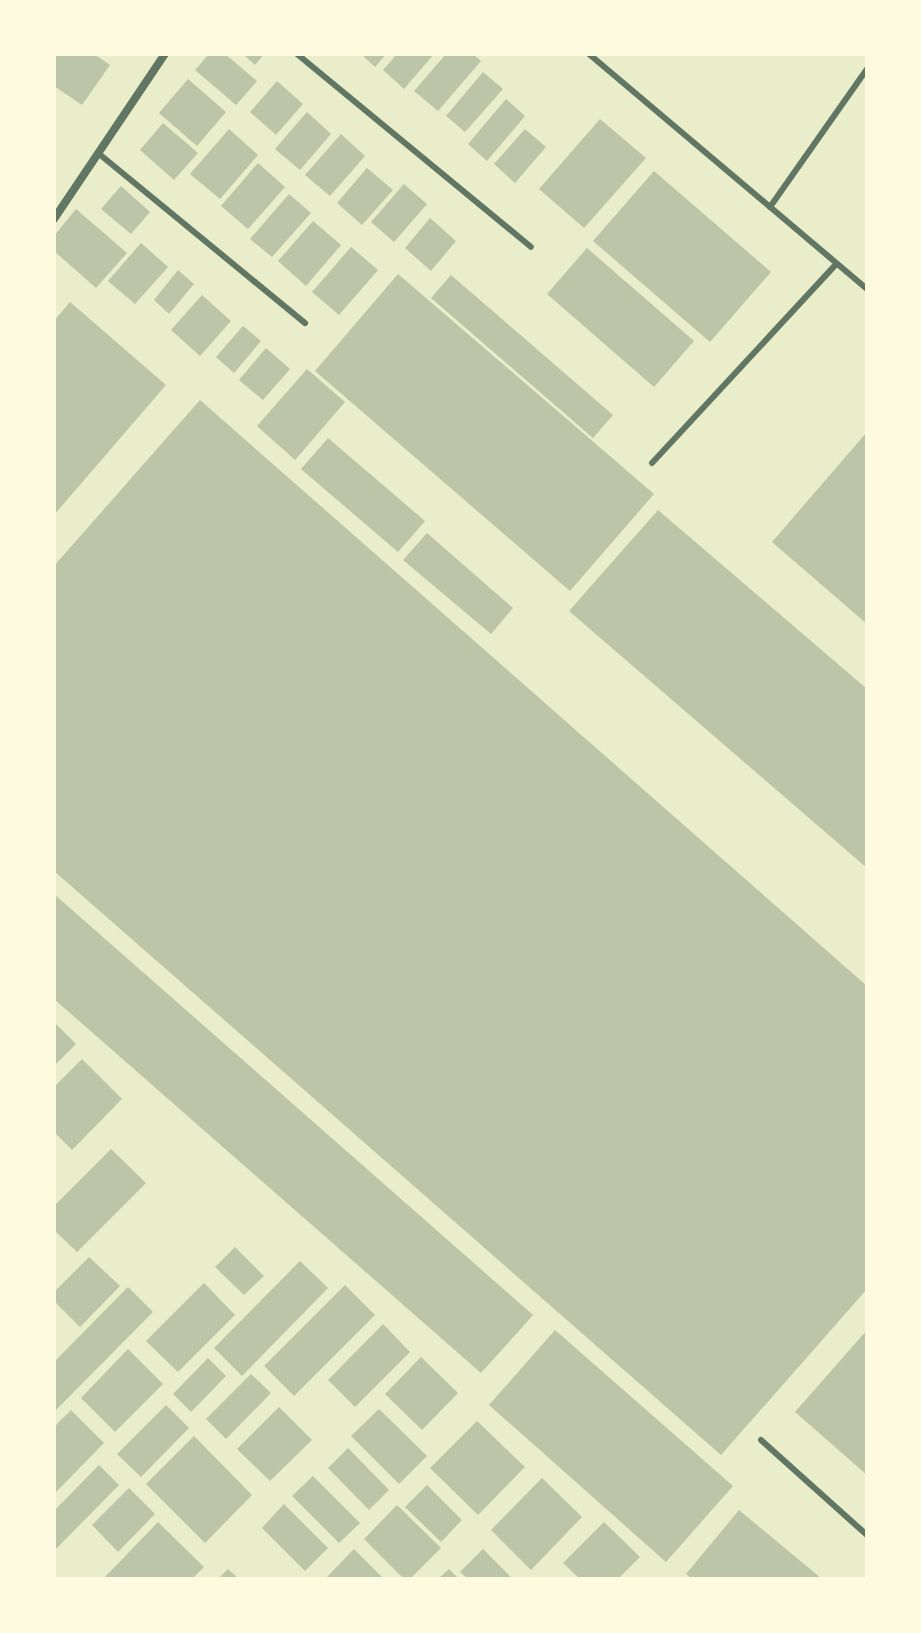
<!DOCTYPE html>
<style>
body{margin:0}
#map{position:relative;width:921px;height:1633px;overflow:hidden;background:#e9edc9;font-family:Figtree,sans-serif}
div>[style]{position:absolute}
.building>*{inset:0;background:#bcc5a7}
.service>*{height:6px;margin:-3px;padding:0 3px;transform-origin:3px;border-radius:3px;background:#617663}
.minor>*{height:8px;margin:-4px;padding:0 4px;transform-origin:4px;border-radius:4px;background:#617663}
span{translate:-50% -50%;white-space:nowrap;text-align:center;line-height:1.15;-webkit-text-stroke:8px #fefae0;paint-order:stroke}
.frame{position:absolute;inset:0;border:56px solid #fefae0;pointer-events:none}
</style>
<div id="map">
<div class="building">
<div style="clip-path:polygon(54px 54px,94px 54px,110px 65px,82px 105px,54px 86px)"></div>
<div style="clip-path:polygon(209px 54px,225px 54px,257px 81px,236px 105px,195px 70px)"></div>
<div style="clip-path:polygon(243px 54px,264px 54px,255px 65px)"></div>
<div style="clip-path:polygon(361px 54px,386px 54px,375px 67px)"></div>
<div style="clip-path:polygon(397px 54px,434px 54px,404px 89px,383px 70px)"></div>
<div style="clip-path:polygon(446px 54px,473px 54px,481px 61px,438px 111px,414px 91px)"></div>
<div style="clip-path:polygon(483px 72px,503px 89px,465px 132px,446px 116px)"></div>
<div style="clip-path:polygon(188px 79px,226px 112px,197px 146px,159px 113px)"></div>
<div style="clip-path:polygon(277px 81px,303px 104px,276px 135px,250px 112px)"></div>
<div style="clip-path:polygon(506px 99px,525px 116px,487px 161px,468px 144px)"></div>
<div style="clip-path:polygon(307px 112px,331px 134px,300px 170px,275px 149px)"></div>
<div style="clip-path:polygon(600px 119px,646px 158px,584px 228px,539px 189px)"></div>
<div style="clip-path:polygon(163px 123px,198px 153px,174px 180px,140px 150px)"></div>
<div style="clip-path:polygon(229px 129px,258px 155px,220px 199px,190px 174px)"></div>
<div style="clip-path:polygon(525px 129px,546px 147px,515px 183px,494px 164px)"></div>
<div style="clip-path:polygon(341px 134px,365px 156px,330px 196px,305px 175px)"></div>
<div style="clip-path:polygon(258px 163px,285px 187px,248px 229px,221px 206px)"></div>
<div style="clip-path:polygon(367px 168px,393px 190px,362px 225px,337px 203px)"></div>
<div style="clip-path:polygon(654px 171px,771px 272px,710px 342px,593px 241px)"></div>
<div style="clip-path:polygon(404px 184px,427px 204px,394px 242px,371px 222px)"></div>
<div style="clip-path:polygon(121px 186px,150px 212px,131px 234px,101px 209px)"></div>
<div style="clip-path:polygon(289px 194px,311px 213px,272px 257px,250px 239px)"></div>
<div style="clip-path:polygon(76px 209px,127px 253px,96px 288px,54px 251px,54px 236px)"></div>
<div style="clip-path:polygon(430px 218px,456px 241px,431px 271px,405px 248px)"></div>
<div style="clip-path:polygon(313px 221px,341px 245px,306px 286px,278px 261px)"></div>
<div style="clip-path:polygon(141px 243px,168px 267px,135px 304px,108px 281px)"></div>
<div style="clip-path:polygon(351px 247px,378px 270px,339px 315px,312px 292px)"></div>
<div style="clip-path:polygon(587px 248px,694px 341px,654px 387px,547px 294px)"></div>
<div style="clip-path:polygon(178px 270px,194px 284px,169px 314px,154px 300px)"></div>
<div style="clip-path:polygon(398px 274px,654px 494px,570px 591px,315px 371px)"></div>
<div style="clip-path:polygon(451px 275px,613px 415px,593px 438px,431px 298px)"></div>
<div style="clip-path:polygon(202px 295px,231px 321px,200px 356px,171px 330px)"></div>
<div style="clip-path:polygon(70px 302px,166px 385px,54px 515px,54px 321px)"></div>
<div style="clip-path:polygon(243px 326px,261px 341px,234px 373px,216px 357px)"></div>
<div style="clip-path:polygon(266px 348px,290px 369px,263px 400px,239px 380px)"></div>
<div style="clip-path:polygon(307px 369px,345px 402px,295px 460px,257px 426px)"></div>
<div style="clip-path:polygon(200px 400px,867px 986px,867px 1289px,721px 1455px,54px 871px,54px 566px)"></div>
<div style="clip-path:polygon(867px 432px,867px 624px,772px 542px)"></div>
<div style="clip-path:polygon(328px 438px,425px 521px,398px 552px,301px 469px)"></div>
<div style="clip-path:polygon(658px 510px,867px 689px,867px 868px,569px 611px)"></div>
<div style="clip-path:polygon(427px 533px,513px 608px,491px 634px,403px 560px)"></div>
<div style="clip-path:polygon(54px 894px,533px 1315px,481px 1373px,54px 999px)"></div>
<div style="clip-path:polygon(54px 1022px,76px 1044px,54px 1066px)"></div>
<div style="clip-path:polygon(82px 1059px,122px 1099px,72px 1150px,54px 1132px,54px 1087px)"></div>
<div style="clip-path:polygon(111px 1149px,146px 1183px,77px 1252px,54px 1230px,54px 1206px)"></div>
<div style="clip-path:polygon(235px 1247px,264px 1276px,244px 1295px,215px 1267px)"></div>
<div style="clip-path:polygon(89px 1257px,120px 1286px,80px 1327px,54px 1301px,54px 1292px)"></div>
<div style="clip-path:polygon(300px 1261px,328px 1288px,242px 1376px,214px 1348px)"></div>
<div style="clip-path:polygon(204px 1283px,235px 1315px,178px 1372px,146px 1341px)"></div>
<div style="clip-path:polygon(345px 1285px,375px 1315px,294px 1396px,264px 1366px)"></div>
<div style="clip-path:polygon(128px 1287px,153px 1312px,54px 1412px,54px 1362px)"></div>
<div style="clip-path:polygon(383px 1324px,410px 1352px,355px 1407px,328px 1380px)"></div>
<div style="clip-path:polygon(555px 1330px,733px 1486px,666px 1562px,489px 1405px)"></div>
<div style="clip-path:polygon(867px 1330px,867px 1475px,795px 1412px)"></div>
<div style="clip-path:polygon(128px 1349px,163px 1384px,115px 1432px,81px 1398px)"></div>
<div style="clip-path:polygon(421px 1357px,458px 1393px,422px 1430px,385px 1394px)"></div>
<div style="clip-path:polygon(208px 1358px,226px 1376px,191px 1412px,173px 1394px)"></div>
<div style="clip-path:polygon(251px 1374px,271px 1393px,226px 1439px,206px 1419px)"></div>
<div style="clip-path:polygon(166px 1405px,189px 1428px,141px 1477px,117px 1454px)"></div>
<div style="clip-path:polygon(279px 1407px,312px 1440px,270px 1481px,237px 1449px)"></div>
<div style="clip-path:polygon(379px 1409px,427px 1456px,399px 1484px,351px 1436px)"></div>
<div style="clip-path:polygon(71px 1410px,104px 1443px,54px 1494px,54px 1427px)"></div>
<div style="clip-path:polygon(477px 1421px,525px 1467px,478px 1515px,430px 1468px)"></div>
<div style="clip-path:polygon(194px 1436px,252px 1495px,205px 1543px,146px 1484px)"></div>
<div style="clip-path:polygon(348px 1448px,389px 1490px,369px 1510px,328px 1468px)"></div>
<div style="clip-path:polygon(99px 1465px,119px 1485px,54px 1551px,54px 1511px)"></div>
<div style="clip-path:polygon(313px 1476px,360px 1523px,339px 1543px,292px 1496px)"></div>
<div style="clip-path:polygon(542px 1478px,582px 1517px,531px 1570px,491px 1530px)"></div>
<div style="clip-path:polygon(427px 1485px,462px 1520px,441px 1542px,405px 1507px)"></div>
<div style="clip-path:polygon(129px 1488px,155px 1514px,118px 1552px,92px 1525px)"></div>
<div style="clip-path:polygon(284px 1504px,328px 1548px,305px 1571px,262px 1528px)"></div>
<div style="clip-path:polygon(397px 1505px,441px 1548px,410px 1579px,404px 1579px,364px 1539px)"></div>
<div style="clip-path:polygon(739px 1510px,822px 1579px,692px 1579px,686px 1574px)"></div>
<div style="clip-path:polygon(158px 1522px,204px 1567px,192px 1579px,103px 1579px)"></div>
<div style="clip-path:polygon(604px 1522px,640px 1557px,618px 1579px,580px 1579px,563px 1563px)"></div>
<div style="clip-path:polygon(354px 1549px,384px 1579px,325px 1579px)"></div>
<div style="clip-path:polygon(483px 1549px,513px 1579px,468px 1579px,460px 1572px)"></div>
<div style="clip-path:polygon(228px 1569px,239px 1579px,218px 1579px)"></div>
<div style="clip-path:polygon(449px 1569px,459px 1579px,438px 1579px)"></div>
</div>
<div class="service">
<div style="left:297px;top:54px;width:303px;rotate:39.5deg"></div>
<div style="left:589px;top:54px;width:364px;rotate:40.2deg"></div>
<div style="left:98px;top:153px;width:268px;rotate:39.4deg"></div>
<div style="left:770px;top:207px;width:169px;rotate:-54.9deg"></div>
<div style="left:652px;top:463px;width:271px;rotate:-47.2deg"></div>
<div style="left:761px;top:1440px;width:142px;rotate:41.9deg"></div>
</div>
<div class="minor">
<div style="left:54px;top:219px;width:199px;rotate:-56.1deg"></div>
</div>
<div class="frame"></div>
</div>
